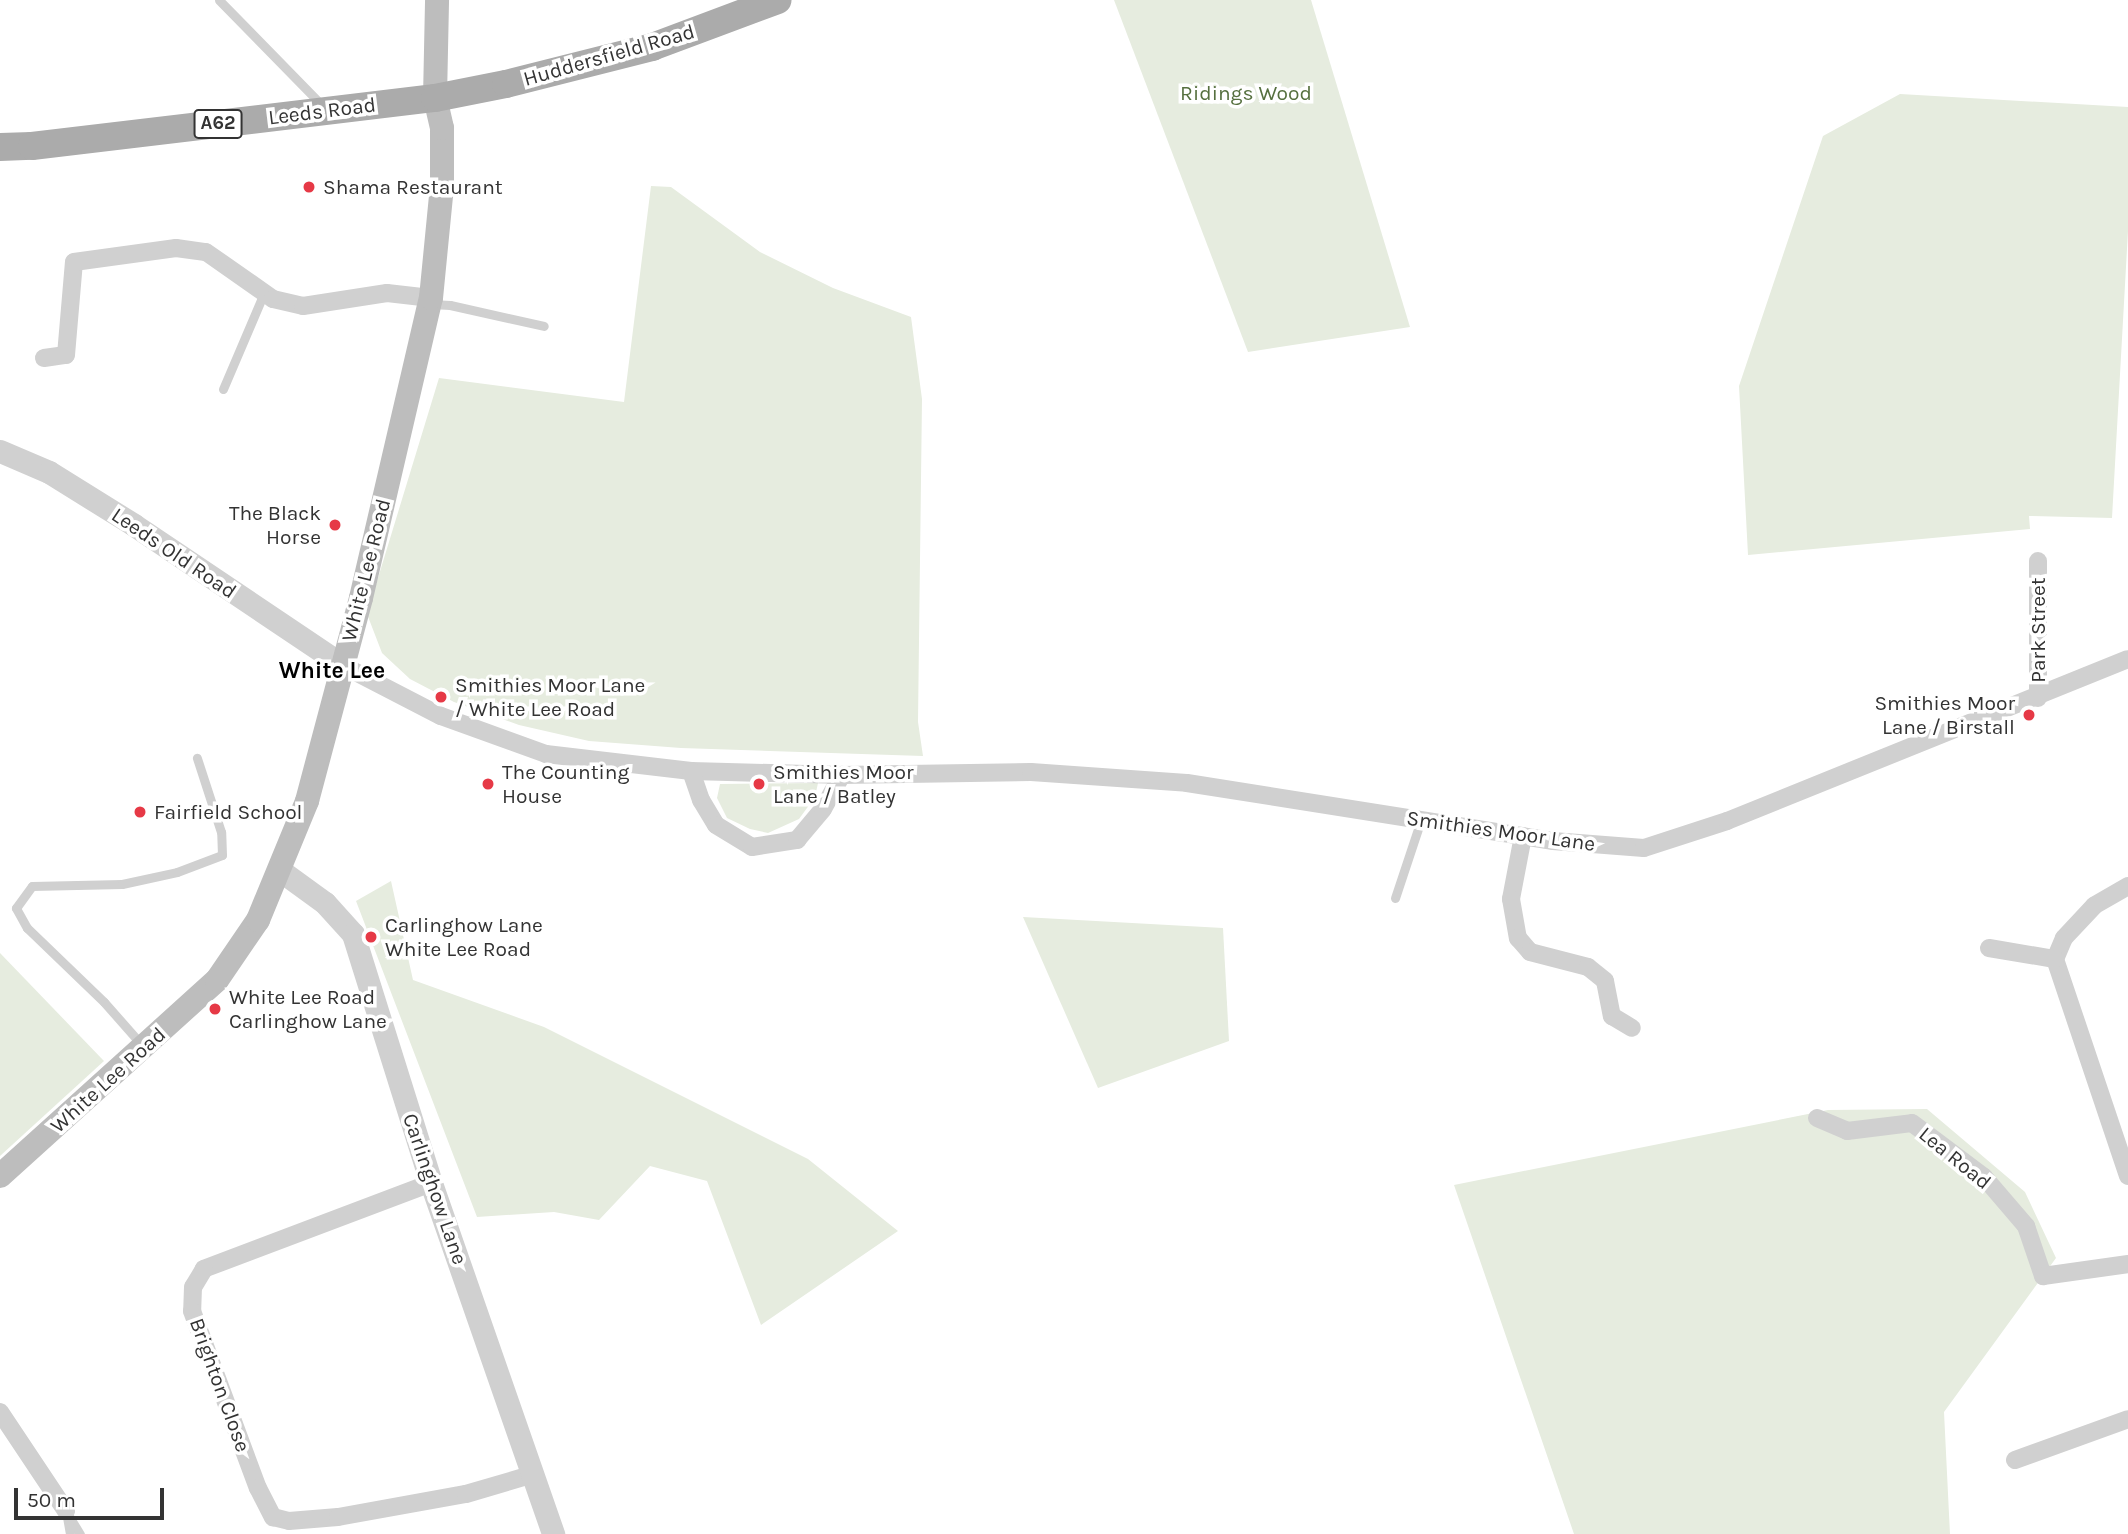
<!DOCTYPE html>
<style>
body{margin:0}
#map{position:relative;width:2128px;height:1534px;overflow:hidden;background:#fff;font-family:Karla,sans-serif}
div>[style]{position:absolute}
.green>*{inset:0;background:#e6ecdf}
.service>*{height:9px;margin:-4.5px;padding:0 4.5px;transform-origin:4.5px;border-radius:4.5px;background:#d0d0d0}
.minor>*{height:18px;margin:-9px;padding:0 9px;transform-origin:9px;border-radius:9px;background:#d0d0d0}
.tertiary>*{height:23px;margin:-11.5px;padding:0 11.5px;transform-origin:11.5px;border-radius:11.5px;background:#d0d0d0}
.secondary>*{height:24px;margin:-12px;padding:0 12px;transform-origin:12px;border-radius:12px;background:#bdbdbd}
.primary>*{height:28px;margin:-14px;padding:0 14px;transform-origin:14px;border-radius:14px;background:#ababab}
.dots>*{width:19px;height:19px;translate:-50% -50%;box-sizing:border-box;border:4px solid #fff;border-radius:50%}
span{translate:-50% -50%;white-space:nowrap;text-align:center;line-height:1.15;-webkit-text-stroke:7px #fff;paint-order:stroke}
.shield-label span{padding:2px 5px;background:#fff;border:2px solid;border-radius:5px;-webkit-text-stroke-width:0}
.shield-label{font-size:19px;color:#333;font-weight:700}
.street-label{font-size:21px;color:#333}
.park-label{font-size:21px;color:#56703f}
.poi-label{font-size:21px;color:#333}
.left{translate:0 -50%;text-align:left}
.right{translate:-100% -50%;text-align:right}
.neighbourhood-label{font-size:23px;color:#000;font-weight:700}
.scale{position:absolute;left:14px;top:1488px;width:150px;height:32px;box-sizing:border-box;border:4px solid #333;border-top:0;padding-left:9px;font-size:21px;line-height:24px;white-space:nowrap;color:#333;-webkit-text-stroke:5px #fff;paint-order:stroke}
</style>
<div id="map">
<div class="green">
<div style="clip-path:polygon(1114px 0,1311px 0,1410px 327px,1248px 352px)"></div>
<div style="clip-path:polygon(1900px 94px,2128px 107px,2128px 231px,2112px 518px,2029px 516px,2030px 529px,1748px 555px,1739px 386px,1823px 136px)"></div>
<div style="clip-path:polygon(651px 186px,671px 187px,760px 252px,833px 288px,911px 317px,922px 399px,918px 722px,923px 756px,681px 748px,589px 741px,519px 725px,454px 702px,410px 679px,382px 653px,367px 614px,439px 378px,624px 402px)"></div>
<div style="clip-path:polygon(818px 783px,815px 797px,799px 819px,768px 833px,750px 829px,727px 818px,717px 798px,720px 784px)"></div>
<div style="clip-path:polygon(391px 881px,413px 980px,544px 1027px,808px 1159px,898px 1231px,761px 1325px,707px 1181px,650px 1166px,599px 1220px,554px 1212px,477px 1217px,356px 901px)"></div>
<div style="clip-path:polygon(1023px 917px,1223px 928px,1229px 1041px,1098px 1088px)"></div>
<div style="clip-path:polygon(0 953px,104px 1061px,0 1156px)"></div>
<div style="clip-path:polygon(1927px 1109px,2025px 1192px,2056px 1258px,1944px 1412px,1950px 1534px,1574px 1534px,1454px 1185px,1828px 1110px)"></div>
</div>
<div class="service">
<div style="left:219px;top:0;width:147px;rotate:45.6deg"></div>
<div style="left:431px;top:304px;width:19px;rotate:3deg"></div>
<div style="left:450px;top:305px;width:96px;rotate:12.6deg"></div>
<div style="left:223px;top:389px;width:104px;rotate:-66.9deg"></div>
<div style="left:1395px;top:898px;width:82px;rotate:-71.6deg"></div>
<div style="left:141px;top:1044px;width:56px;rotate:-131.4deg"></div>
<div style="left:104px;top:1002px;width:107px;rotate:-136.1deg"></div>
<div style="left:27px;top:928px;width:23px;rotate:-119deg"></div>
<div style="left:16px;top:908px;width:27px;rotate:-54deg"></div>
<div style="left:32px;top:886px;width:90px;rotate:-1.3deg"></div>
<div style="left:122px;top:884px;width:56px;rotate:-12.3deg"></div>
<div style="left:177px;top:872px;width:48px;rotate:-20.7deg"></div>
<div style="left:222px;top:855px;width:23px;rotate:-92deg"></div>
<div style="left:221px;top:832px;width:78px;rotate:-108deg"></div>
<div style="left:66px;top:1511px;width:27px;rotate:59deg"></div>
<div style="left:67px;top:1517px;width:17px;rotate:80deg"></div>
</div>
<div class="minor">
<div style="left:44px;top:358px;width:22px;rotate:-8deg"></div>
<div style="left:66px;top:355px;width:93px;rotate:-85.1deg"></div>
<div style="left:74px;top:262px;width:103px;rotate:-7.8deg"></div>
<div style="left:176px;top:248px;width:30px;rotate:8deg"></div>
<div style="left:206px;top:252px;width:82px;rotate:35deg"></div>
<div style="left:273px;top:299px;width:31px;rotate:13deg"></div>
<div style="left:303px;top:306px;width:85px;rotate:-8.8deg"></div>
<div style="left:387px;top:293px;width:44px;rotate:6.5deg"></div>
<div style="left:342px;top:665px;width:111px;rotate:27.3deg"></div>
<div style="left:441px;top:716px;width:112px;rotate:19.9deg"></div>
<div style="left:546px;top:754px;width:146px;rotate:6.7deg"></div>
<div style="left:691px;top:771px;width:151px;rotate:1.5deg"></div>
<div style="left:842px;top:775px;width:189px;rotate:-0.9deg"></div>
<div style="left:1031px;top:772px;width:156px;rotate:4deg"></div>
<div style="left:1187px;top:783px;width:371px;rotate:9deg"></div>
<div style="left:1553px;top:841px;width:91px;rotate:4.4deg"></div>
<div style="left:1644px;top:848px;width:87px;rotate:-18deg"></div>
<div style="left:1727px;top:821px;width:432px;rotate:-22deg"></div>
<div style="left:2038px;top:698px;width:137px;rotate:-90deg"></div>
<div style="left:691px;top:771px;width:31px;rotate:71deg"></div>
<div style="left:701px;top:800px;width:29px;rotate:59deg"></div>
<div style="left:716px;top:825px;width:42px;rotate:31.4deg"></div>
<div style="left:752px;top:847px;width:46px;rotate:-8.8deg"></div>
<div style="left:797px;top:840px;width:40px;rotate:-50deg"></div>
<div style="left:823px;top:809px;width:39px;rotate:-61deg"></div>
<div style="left:1523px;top:836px;width:64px;rotate:100.8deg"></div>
<div style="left:1511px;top:899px;width:40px;rotate:80deg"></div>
<div style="left:1518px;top:938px;width:18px;rotate:49deg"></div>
<div style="left:1530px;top:952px;width:60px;rotate:14.5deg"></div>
<div style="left:1588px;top:967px;width:22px;rotate:39deg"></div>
<div style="left:1605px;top:981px;width:36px;rotate:79deg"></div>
<div style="left:1612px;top:1016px;width:23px;rotate:31deg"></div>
<div style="left:2128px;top:886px;width:39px;rotate:150deg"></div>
<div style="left:2094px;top:906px;width:44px;rotate:133.2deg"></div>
<div style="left:2064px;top:938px;width:23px;rotate:113deg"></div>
<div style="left:2055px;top:959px;width:229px;rotate:71.4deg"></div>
<div style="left:1989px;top:948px;width:67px;rotate:9.5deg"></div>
<div style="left:1817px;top:1118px;width:33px;rotate:23deg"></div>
<div style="left:1847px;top:1131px;width:65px;rotate:-7deg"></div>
<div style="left:1912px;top:1123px;width:90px;rotate:36.9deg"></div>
<div style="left:1984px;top:1177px;width:65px;rotate:49.4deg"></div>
<div style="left:2026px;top:1226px;width:53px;rotate:71.2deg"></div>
<div style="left:2043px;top:1276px;width:86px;rotate:-8deg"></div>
<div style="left:431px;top:1183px;width:243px;rotate:159.3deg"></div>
<div style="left:204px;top:1269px;width:21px;rotate:121deg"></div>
<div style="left:193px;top:1287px;width:24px;rotate:92deg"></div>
<div style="left:192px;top:1311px;width:189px;rotate:69.6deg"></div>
<div style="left:258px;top:1488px;width:33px;rotate:63deg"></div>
<div style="left:273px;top:1517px;width:16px;rotate:14deg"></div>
<div style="left:289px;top:1521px;width:49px;rotate:-4.7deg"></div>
<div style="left:338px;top:1517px;width:130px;rotate:-10.2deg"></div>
<div style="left:466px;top:1494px;width:71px;rotate:-16.4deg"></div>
<div style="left:0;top:1412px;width:119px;rotate:56.3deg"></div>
<div style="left:2015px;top:1460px;width:120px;rotate:-19.9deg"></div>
</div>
<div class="tertiary">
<div style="left:0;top:451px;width:53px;rotate:23.2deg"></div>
<div style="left:49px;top:472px;width:100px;rotate:31.9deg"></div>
<div style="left:134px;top:525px;width:251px;rotate:33.9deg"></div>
<div style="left:281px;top:871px;width:54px;rotate:36deg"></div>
<div style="left:325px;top:903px;width:42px;rotate:47.9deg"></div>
<div style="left:353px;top:934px;width:261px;rotate:72.6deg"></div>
<div style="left:431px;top:1183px;width:372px;rotate:70.8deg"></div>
</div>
<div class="secondary">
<div style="left:0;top:1176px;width:292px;rotate:-42.1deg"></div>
<div style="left:217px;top:980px;width:73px;rotate:-55.7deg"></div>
<div style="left:258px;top:920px;width:129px;rotate:-67.6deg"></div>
<div style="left:307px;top:801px;width:210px;rotate:-75.1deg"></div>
<div style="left:361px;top:598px;width:308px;rotate:-76.9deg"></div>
<div style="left:431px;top:298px;width:114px;rotate:-84.4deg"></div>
<div style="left:442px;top:185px;width:57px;rotate:-90deg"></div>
<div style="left:442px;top:128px;width:31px;rotate:-103deg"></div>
<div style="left:435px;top:98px;width:98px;rotate:-88.8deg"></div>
</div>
<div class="primary">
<div style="left:0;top:147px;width:32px;rotate:-2deg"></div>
<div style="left:32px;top:146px;width:406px;rotate:-6.8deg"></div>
<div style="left:435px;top:98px;width:72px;rotate:-11.2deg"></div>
<div style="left:506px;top:84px;width:151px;rotate:-14.2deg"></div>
<div style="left:652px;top:47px;width:134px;rotate:-20.5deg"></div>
</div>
<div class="dots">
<div style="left:309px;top:187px;background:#e63946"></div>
<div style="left:335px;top:525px;background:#e63946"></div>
<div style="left:441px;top:697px;background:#e63946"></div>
<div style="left:2029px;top:715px;background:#e63946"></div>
<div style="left:488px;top:784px;background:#e63946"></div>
<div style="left:759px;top:784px;background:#e63946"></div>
<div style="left:140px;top:812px;background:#e63946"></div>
<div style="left:371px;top:937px;background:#e63946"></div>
<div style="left:215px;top:1009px;background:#e63946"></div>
</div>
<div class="shield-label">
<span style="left:218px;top:124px">A62</span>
</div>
<div class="street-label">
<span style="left:609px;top:55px;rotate:-16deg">Huddersfield Road</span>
<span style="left:322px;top:111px;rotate:-7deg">Leeds Road</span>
<span style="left:174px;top:553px;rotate:34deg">Leeds Old Road</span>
<span style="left:366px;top:570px;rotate:-76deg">White Lee Road</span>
<span style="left:2038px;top:630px;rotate:-90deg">Park Street</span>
<span style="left:1501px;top:831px;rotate:8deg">Smithies Moor Lane</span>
<span style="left:108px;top:1080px;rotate:-42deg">White Lee Road</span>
<span style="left:1955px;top:1158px;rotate:39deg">Lea Road</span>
<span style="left:435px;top:1189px;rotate:71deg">Carlinghow Lane</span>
<span style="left:220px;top:1385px;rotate:70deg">Brighton Close</span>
</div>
<div class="park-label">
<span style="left:1246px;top:93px">Ridings Wood</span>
</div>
<div class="poi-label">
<span class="left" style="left:323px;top:187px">Shama Restaurant</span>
<span class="right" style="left:321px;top:525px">The Black<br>Horse</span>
<span class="left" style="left:455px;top:697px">Smithies Moor Lane<br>/ White Lee Road</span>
<span class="right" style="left:2015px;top:715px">Smithies Moor<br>Lane / Birstall</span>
<span class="left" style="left:502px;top:784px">The Counting<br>House</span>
<span class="left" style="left:773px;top:784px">Smithies Moor<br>Lane / Batley</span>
<span class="left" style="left:154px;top:812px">Fairfield School</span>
<span class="left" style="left:385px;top:937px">Carlinghow Lane<br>White Lee Road</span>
<span class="left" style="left:229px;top:1009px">White Lee Road<br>Carlinghow Lane</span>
</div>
<div class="neighbourhood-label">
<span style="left:332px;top:671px">White Lee</span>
</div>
<div class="scale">50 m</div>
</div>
